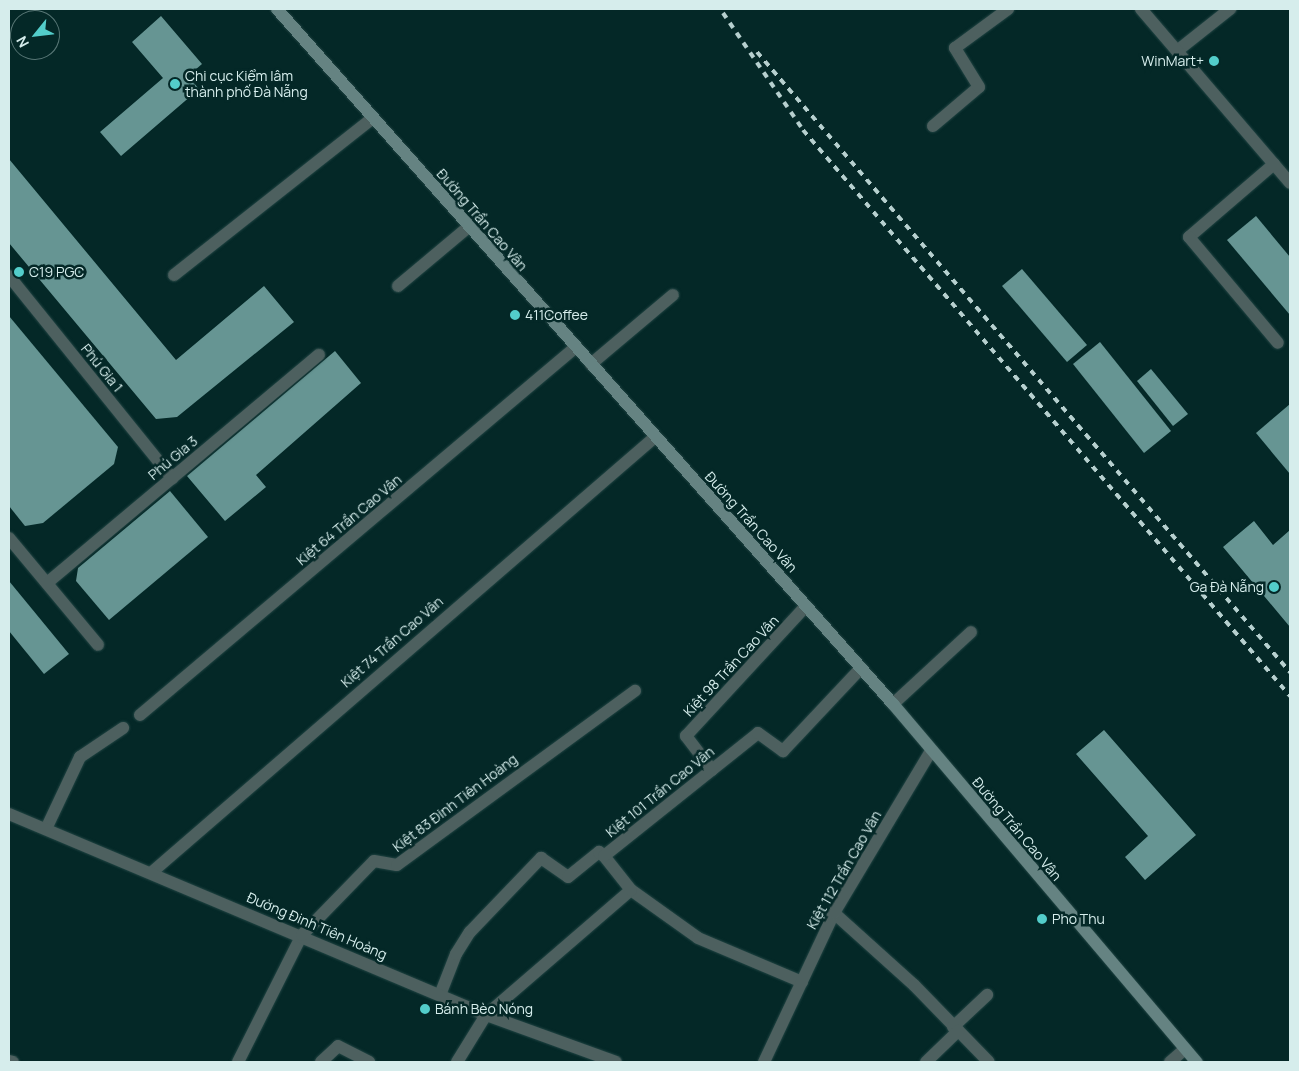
<!DOCTYPE html>
<meta charset="utf-8">
<style>
body{margin:0}
#map{position:relative;width:1299px;height:1071px;overflow:hidden;background:#042827;font-family:Manrope,sans-serif}
div>[style]{position:absolute}
.building>*{inset:0;background:#669593}
.roads{filter:drop-shadow(0 0 1px #214443) drop-shadow(0 0 1px #214443)}
.service>*{height:12px;margin:-6px;padding:0 6px;transform-origin:6px;border-radius:6px;background:#4d605f}
.minor>*{height:12px;margin:-6px;padding:0 6px;transform-origin:6px;border-radius:6px;background:#4d605f}
.tertiary>*{height:12px;margin:-6px;padding:0 6px;transform-origin:6px;border-radius:6px;background:#4d605f}
.secondary>*{height:12px;margin:-6px;padding:0 6px;transform-origin:6px;border-radius:6px;background:#658382}
.rail>*{height:4px;margin-top:-2px;transform-origin:0;background:repeating-linear-gradient(90deg,#b7d0cf 0 6px,transparent 0 12px)}
.dots>*{width:14px;height:14px;translate:-50% -50%;box-sizing:border-box;border:2px solid #042827;border-radius:50%}
span{translate:-50% -50%;white-space:nowrap;text-align:center;line-height:1.15;-webkit-text-stroke:5px #042827;paint-order:stroke}
.poi-label{font-size:14px;color:#d6edec}
.right{translate:-100% -50%;text-align:right}
.left{translate:0 -50%;text-align:left}
.street-label{font-size:14px;color:#d6edec}
.frame{position:absolute;inset:0;border:10px solid #d6edec;pointer-events:none}
.north{position:absolute;left:10px;top:10px;width:50px;height:50px;box-sizing:border-box;background:#042827;border:1px solid #587776;border-radius:50%;rotate:241deg;font-size:14px;font-weight:700;line-height:20px;text-align:center;color:#d6edec}
.north::after{content:'';display:block;margin:auto;width:18px;height:22px;background:#53cdca;clip-path:polygon(50% 0,100% 100%,50% 72%,0 100%)}
</style>
<div id="map">
<div class="building">
<div style="clip-path:polygon(161px 16px,202px 64px,188px 76px,199px 89px,121px 156px,100px 132px,163px 78px,132px 42px)"></div>
<div style="clip-path:polygon(9px 159px,176px 360px,264px 286px,294px 322px,177px 417px,156px 419px,9px 243px)"></div>
<div style="clip-path:polygon(1256px 216px,1290px 257px,1290px 315px,1227px 240px)"></div>
<div style="clip-path:polygon(1022px 269px,1087px 345px,1067px 362px,1002px 286px)"></div>
<div style="clip-path:polygon(9px 316px,118px 447px,114px 464px,43px 523px,25px 526px,9px 506px)"></div>
<div style="clip-path:polygon(1100px 342px,1171px 431px,1144px 453px,1073px 364px)"></div>
<div style="clip-path:polygon(335px 351px,361px 383px,256px 475px,266px 487px,225px 521px,187px 476px)"></div>
<div style="clip-path:polygon(1151px 369px,1188px 414px,1173px 426px,1137px 381px)"></div>
<div style="clip-path:polygon(1290px 404px,1290px 474px,1256px 433px)"></div>
<div style="clip-path:polygon(170px 491px,208px 537px,109px 620px,76px 581px,78px 568px)"></div>
<div style="clip-path:polygon(1254px 521px,1273px 545px,1290px 530px,1290px 627px,1223px 547px)"></div>
<div style="clip-path:polygon(9px 581px,69px 654px,44px 674px,9px 631px)"></div>
<div style="clip-path:polygon(1104px 730px,1196px 835px,1145px 880px,1125px 857px,1148px 836px,1076px 754px)"></div>
</div>
<div class="roads">
<div class="service">
<div style="left:1177px;top:51px;width:68px;rotate:-38.4deg"></div>
<div style="left:933px;top:126px;width:60px;rotate:-40.3deg"></div>
<div style="left:979px;top:87px;width:46px;rotate:-121.6deg"></div>
<div style="left:955px;top:48px;width:66px;rotate:-36.3deg"></div>
<div style="left:1274px;top:164px;width:112px;rotate:139.3deg"></div>
<div style="left:1189px;top:237px;width:138px;rotate:50deg"></div>
<div style="left:174px;top:275px;width:253px;rotate:-38.3deg"></div>
<div style="left:398px;top:286px;width:90px;rotate:-40deg"></div>
<div style="left:591px;top:364px;width:107px;rotate:-40.1deg"></div>
<div style="left:893px;top:704px;width:106px;rotate:-42.7deg"></div>
<div style="left:140px;top:715px;width:571px;rotate:-40.17deg"></div>
<div style="left:712px;top:770px;width:43px;rotate:-127.4deg"></div>
<div style="left:686px;top:736px;width:177px;rotate:-47.3deg"></div>
<div style="left:46px;top:829px;width:80px;rotate:-64.7deg"></div>
<div style="left:80px;top:757px;width:52px;rotate:-34deg"></div>
<div style="left:151px;top:873px;width:666px;rotate:-40.86deg"></div>
<div style="left:631px;top:890px;width:82px;rotate:35.6deg"></div>
<div style="left:698px;top:938px;width:113px;rotate:22.9deg"></div>
<div style="left:834px;top:913px;width:108px;rotate:42deg"></div>
<div style="left:914px;top:985px;width:107px;rotate:45.8deg"></div>
<div style="left:440px;top:995px;width:44px;rotate:-68.7deg"></div>
<div style="left:456px;top:954px;width:26px;rotate:-58deg"></div>
<div style="left:470px;top:932px;width:103px;rotate:-46.2deg"></div>
<div style="left:541px;top:858px;width:33px;rotate:35deg"></div>
<div style="left:568px;top:877px;width:40px;rotate:-39deg"></div>
<div style="left:599px;top:852px;width:6px;rotate:39deg"></div>
<div style="left:953px;top:1027px;width:47px;rotate:-43.3deg"></div>
<div style="left:9px;top:1061px;width:4px;rotate:14deg"></div>
<div style="left:238px;top:1062px;width:142px;rotate:-63.3deg"></div>
<div style="left:321px;top:1062px;width:23px;rotate:-43deg"></div>
<div style="left:338px;top:1046px;width:35px;rotate:27deg"></div>
<div style="left:457px;top:1062px;width:55px;rotate:-58.3deg"></div>
<div style="left:486px;top:1015px;width:191px;rotate:-40.8deg"></div>
<div style="left:631px;top:890px;width:43px;rotate:-128.5deg"></div>
<div style="left:604px;top:856px;width:197px;rotate:-38.6deg"></div>
<div style="left:758px;top:733px;width:31px;rotate:36deg"></div>
<div style="left:783px;top:751px;width:114px;rotate:-46.8deg"></div>
<div style="left:926px;top:1062px;width:45px;rotate:-44.1deg"></div>
<div style="left:1170px;top:1062px;width:20px;rotate:-41deg"></div>
</div>
<div class="minor">
<div style="left:9px;top:276px;width:260px;rotate:51.1deg"></div>
<div style="left:9px;top:538px;width:139px;rotate:50.2deg"></div>
<div style="left:47px;top:583px;width:355px;rotate:-40deg"></div>
<div style="left:9px;top:814px;width:518px;rotate:22.85deg"></div>
<div style="left:486px;top:1015px;width:138px;rotate:19.9deg"></div>
<div style="left:302px;top:935px;width:103px;rotate:-45.8deg"></div>
<div style="left:374px;top:861px;width:23px;rotate:10deg"></div>
<div style="left:397px;top:865px;width:295px;rotate:-36.2deg"></div>
<div style="left:764px;top:1062px;width:165px;rotate:-64.8deg"></div>
<div style="left:834px;top:913px;width:189px;rotate:-59.1deg"></div>
</div>
<div class="tertiary">
<div style="left:1141px;top:9px;width:229px;rotate:49.4deg"></div>
</div>
<div class="secondary">
<div style="left:277px;top:9px;width:929px;rotate:48.45deg"></div>
<div style="left:893px;top:704px;width:470px;rotate:49.7deg"></div>
</div>
</div>
<div class="rail">
<div style="left:723px;top:13px;width:142px;rotate:55.6deg"></div>
<div style="left:803px;top:130px;width:747px;rotate:49.29deg"></div>
<div style="left:757px;top:52px;width:818px;rotate:49.32deg"></div>
</div>
<div class="dots">
<div style="left:1214px;top:61px;background:#53cdca"></div>
<div style="left:175px;top:84px;background:#53cdca"></div>
<div style="left:19px;top:272px;background:#53cdca"></div>
<div style="left:515px;top:315px;background:#53cdca"></div>
<div style="left:1274px;top:587px;background:#53cdca"></div>
<div style="left:1042px;top:919px;background:#53cdca"></div>
<div style="left:425px;top:1009px;background:#53cdca"></div>
</div>
<div class="poi-label">
<span class="right" style="left:1204px;top:61px">WinMart+</span>
<span class="left" style="left:185px;top:84px">Chi cục Kiểm lâm<br>thành phố Đà Nẵng</span>
<span class="left" style="left:29px;top:272px">C19 PGC</span>
<span class="left" style="left:525px;top:315px">411Coffee</span>
<span class="right" style="left:1264px;top:587px">Ga Đà Nẵng</span>
<span class="left" style="left:1052px;top:919px">Pho Thu</span>
<span class="left" style="left:435px;top:1009px">Bánh Bèo Nóng</span>
</div>
<div class="street-label">
<span style="left:482px;top:220px;rotate:49deg">Đường Trần Cao Vân</span>
<span style="left:102px;top:368px;rotate:51deg">Phú Gia 1</span>
<span style="left:173px;top:458px;rotate:-40deg">Phú Gia 3</span>
<span style="left:349px;top:520px;rotate:-40deg">Kiệt 64 Trần Cao Vân</span>
<span style="left:751px;top:522px;rotate:48deg">Đường Trần Cao Vân</span>
<span style="left:392px;top:642px;rotate:-41deg">Kiệt 74 Trần Cao Vân</span>
<span style="left:731px;top:666px;rotate:-47deg">Kiệt 98 Trần Cao Vân</span>
<span style="left:660px;top:792px;rotate:-39deg">Kiệt 101 Trần Cao Vân</span>
<span style="left:455px;top:803px;rotate:-37deg">Kiệt 83 Đinh Tiên Hoàng</span>
<span style="left:1017px;top:829px;rotate:50deg">Đường Trần Cao Vân</span>
<span style="left:844px;top:870px;rotate:-60deg">Kiệt 112 Trần Cao Vân</span>
<span style="left:317px;top:926px;rotate:23deg">Đường Đinh Tiên Hoàng</span>
</div>
<div class="frame"></div>
<div class="north">N</div>
</div>
